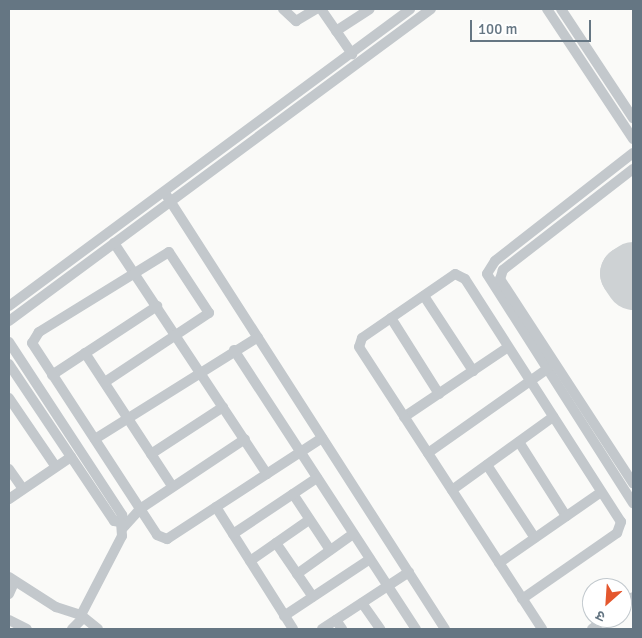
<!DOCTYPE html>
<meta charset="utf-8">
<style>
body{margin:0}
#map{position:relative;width:642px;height:638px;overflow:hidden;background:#fafaf8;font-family:Signika,"Noto Sans Devanagari",sans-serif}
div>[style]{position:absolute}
.runway>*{height:55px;margin:-27.5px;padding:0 27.5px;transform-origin:27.5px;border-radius:27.5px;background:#ced2d4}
.minor>*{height:10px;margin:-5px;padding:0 5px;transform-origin:5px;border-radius:5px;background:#c3c8cc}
span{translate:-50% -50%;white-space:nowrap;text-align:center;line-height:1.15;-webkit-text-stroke:5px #fff;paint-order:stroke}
.frame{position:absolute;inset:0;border:10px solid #657683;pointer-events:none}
.north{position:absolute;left:582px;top:578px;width:50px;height:50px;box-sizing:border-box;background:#fff;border:1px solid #c1c8cd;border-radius:50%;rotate:206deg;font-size:14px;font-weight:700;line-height:20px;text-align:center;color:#657683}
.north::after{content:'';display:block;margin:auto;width:18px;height:22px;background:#e4572e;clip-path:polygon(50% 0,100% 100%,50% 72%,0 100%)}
.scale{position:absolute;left:470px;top:20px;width:121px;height:22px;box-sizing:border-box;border:2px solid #657683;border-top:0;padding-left:6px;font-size:15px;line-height:18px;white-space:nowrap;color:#657683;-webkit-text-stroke:4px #fff;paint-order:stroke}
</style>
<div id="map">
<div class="runway">
<div style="left:633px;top:269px;width:7px;rotate:146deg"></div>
<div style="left:627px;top:273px;width:11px;rotate:56deg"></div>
</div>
<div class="minor">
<div style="left:283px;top:9px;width:18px;rotate:43deg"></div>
<div style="left:296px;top:21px;width:23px;rotate:-31deg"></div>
<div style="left:321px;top:9px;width:55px;rotate:55.4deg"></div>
<div style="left:547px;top:9px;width:156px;rotate:56.5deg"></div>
<div style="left:561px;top:9px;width:131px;rotate:56.6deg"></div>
<div style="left:336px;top:31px;width:40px;rotate:-32.9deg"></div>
<div style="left:633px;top:153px;width:175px;rotate:142deg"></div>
<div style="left:495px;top:261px;width:15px;rotate:122deg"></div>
<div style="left:487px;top:274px;width:272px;rotate:57.5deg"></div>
<div style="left:633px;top:169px;width:165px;rotate:142.2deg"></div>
<div style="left:503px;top:270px;width:9px;rotate:108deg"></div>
<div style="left:500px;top:279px;width:244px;rotate:56.9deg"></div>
<div style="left:165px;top:193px;width:518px;rotate:57.29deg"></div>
<div style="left:114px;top:243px;width:277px;rotate:56.5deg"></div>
<div style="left:424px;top:296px;width:90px;rotate:56.8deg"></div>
<div style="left:9px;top:306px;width:499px;rotate:-36.5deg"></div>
<div style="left:391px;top:318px;width:90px;rotate:57.7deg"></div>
<div style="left:9px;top:321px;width:525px;rotate:-36.48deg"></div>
<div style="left:9px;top:342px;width:207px;rotate:56.8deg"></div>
<div style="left:122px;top:515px;width:7px;rotate:106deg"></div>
<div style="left:120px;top:522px;width:6px;rotate:-171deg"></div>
<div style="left:114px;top:521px;width:189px;rotate:-123.8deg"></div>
<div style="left:234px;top:350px;width:333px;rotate:56.9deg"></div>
<div style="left:85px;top:353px;width:159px;rotate:56.8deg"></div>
<div style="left:52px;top:375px;width:126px;rotate:-33.3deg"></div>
<div style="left:105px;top:382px;width:125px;rotate:-33.6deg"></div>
<div style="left:209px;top:313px;width:73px;rotate:-123.3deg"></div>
<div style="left:169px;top:252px;width:153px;rotate:148.4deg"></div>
<div style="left:39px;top:332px;width:13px;rotate:122deg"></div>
<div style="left:32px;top:343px;width:229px;rotate:56.9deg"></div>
<div style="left:157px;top:535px;width:11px;rotate:22deg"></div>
<div style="left:167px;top:539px;width:185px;rotate:-33.1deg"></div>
<div style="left:9px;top:398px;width:83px;rotate:55.7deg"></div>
<div style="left:404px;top:417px;width:125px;rotate:-33.9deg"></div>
<div style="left:95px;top:439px;width:192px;rotate:-32deg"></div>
<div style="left:519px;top:442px;width:88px;rotate:57.6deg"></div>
<div style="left:428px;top:453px;width:146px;rotate:-35.2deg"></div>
<div style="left:151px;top:454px;width:86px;rotate:-33.1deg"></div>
<div style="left:487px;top:465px;width:87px;rotate:56.7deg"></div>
<div style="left:9px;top:469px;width:24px;rotate:55deg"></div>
<div style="left:452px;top:490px;width:125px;rotate:-35.9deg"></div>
<div style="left:293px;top:494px;width:67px;rotate:56.5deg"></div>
<div style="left:9px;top:499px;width:75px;rotate:-34.1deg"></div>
<div style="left:216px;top:507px;width:144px;rotate:57.7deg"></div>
<div style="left:123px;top:528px;width:25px;rotate:-48deg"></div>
<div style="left:140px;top:509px;width:126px;rotate:-33.7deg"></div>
<div style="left:233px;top:534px;width:101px;rotate:-33.7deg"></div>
<div style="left:276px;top:543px;width:65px;rotate:55.6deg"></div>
<div style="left:250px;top:561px;width:72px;rotate:-34.8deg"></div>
<div style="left:499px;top:563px;width:124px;rotate:-34.8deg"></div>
<div style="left:297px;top:574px;width:69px;rotate:-35.5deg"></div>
<div style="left:9px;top:577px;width:56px;rotate:32.6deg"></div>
<div style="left:56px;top:607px;width:26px;rotate:18deg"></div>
<div style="left:9px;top:594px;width:12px;rotate:-66deg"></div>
<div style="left:522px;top:599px;width:116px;rotate:-34.8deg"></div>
<div style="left:617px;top:533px;width:12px;rotate:-70deg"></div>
<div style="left:621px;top:522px;width:289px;rotate:-122.7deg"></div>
<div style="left:465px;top:279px;width:11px;rotate:-153deg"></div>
<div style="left:455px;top:274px;width:113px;rotate:145.5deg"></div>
<div style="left:362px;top:338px;width:9px;rotate:108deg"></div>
<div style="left:359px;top:347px;width:336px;rotate:57deg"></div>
<div style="left:362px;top:603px;width:32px;rotate:55deg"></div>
<div style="left:622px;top:606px;width:14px;rotate:-39deg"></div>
<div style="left:284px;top:616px;width:103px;rotate:-33.5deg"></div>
<div style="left:9px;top:620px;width:20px;rotate:27deg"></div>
<div style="left:336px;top:620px;width:11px;rotate:56deg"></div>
<div style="left:72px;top:629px;width:14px;rotate:-45deg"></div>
<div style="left:98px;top:629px;width:22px;rotate:-141deg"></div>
<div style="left:81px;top:615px;width:89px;rotate:-62.6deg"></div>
<div style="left:122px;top:536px;width:13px;rotate:-94deg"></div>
<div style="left:322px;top:629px;width:104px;rotate:-33.2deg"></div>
<div style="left:592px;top:629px;width:18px;rotate:-38deg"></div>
</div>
<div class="frame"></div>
<div class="north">उ</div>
<div class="scale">100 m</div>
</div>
